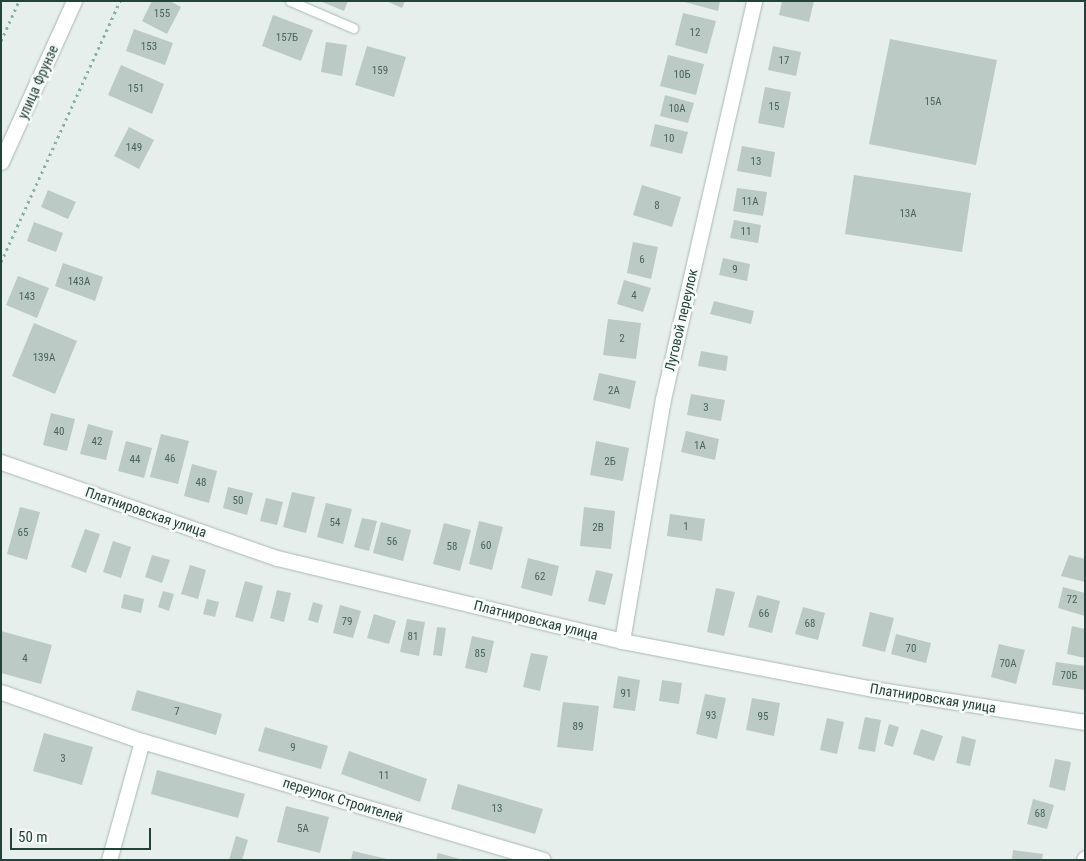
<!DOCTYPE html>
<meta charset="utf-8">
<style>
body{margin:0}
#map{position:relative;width:1086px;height:861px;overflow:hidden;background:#e6efeb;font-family:"Roboto Condensed",sans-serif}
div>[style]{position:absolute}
.building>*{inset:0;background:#bbcac4}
.path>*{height:3px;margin-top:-1.5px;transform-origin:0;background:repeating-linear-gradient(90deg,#86b3a5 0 2.5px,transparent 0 6.5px)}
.roads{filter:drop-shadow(0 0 1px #a8b8b2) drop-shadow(0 0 1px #a8b8b2)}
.lane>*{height:9px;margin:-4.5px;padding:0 4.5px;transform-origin:4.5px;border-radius:4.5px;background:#fff}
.street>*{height:15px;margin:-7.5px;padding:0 7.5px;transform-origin:7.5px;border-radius:7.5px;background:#fff}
.secondary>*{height:15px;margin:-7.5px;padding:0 7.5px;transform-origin:7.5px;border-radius:7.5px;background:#fff}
span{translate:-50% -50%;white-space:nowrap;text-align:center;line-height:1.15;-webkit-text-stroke:5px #f7fbf9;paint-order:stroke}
.number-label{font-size:11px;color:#4a645c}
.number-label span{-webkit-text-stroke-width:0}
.street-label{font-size:14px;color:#24423a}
.frame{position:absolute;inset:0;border:2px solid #24423a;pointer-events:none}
.scale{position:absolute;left:10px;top:828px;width:141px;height:22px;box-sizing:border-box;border:2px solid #24423a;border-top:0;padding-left:6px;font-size:15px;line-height:18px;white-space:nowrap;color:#24423a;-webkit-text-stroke:4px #f7fbf9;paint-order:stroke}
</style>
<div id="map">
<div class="building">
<div style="clip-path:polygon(152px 1px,170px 1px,181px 7px,167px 34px,142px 21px)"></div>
<div style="clip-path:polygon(320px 1px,348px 1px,344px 11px)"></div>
<div style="clip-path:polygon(386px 1px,405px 1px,402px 8px)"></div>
<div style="clip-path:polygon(681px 1px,720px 1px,718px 11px)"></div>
<div style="clip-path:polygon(782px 1px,814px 1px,809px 22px,779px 15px)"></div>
<div style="clip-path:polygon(683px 13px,716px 21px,707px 54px,675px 45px)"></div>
<div style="clip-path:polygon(273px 15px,313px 30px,301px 61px,262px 46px)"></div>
<div style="clip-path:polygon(134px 29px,173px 43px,165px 65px,126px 51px)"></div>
<div style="clip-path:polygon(890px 39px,997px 60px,976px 165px,869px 144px)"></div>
<div style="clip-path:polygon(326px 42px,347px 45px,342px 76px,321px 72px)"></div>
<div style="clip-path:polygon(367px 46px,406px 57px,394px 97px,355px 85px)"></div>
<div style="clip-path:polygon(773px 46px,801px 52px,796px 76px,768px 70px)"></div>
<div style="clip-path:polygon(668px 55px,704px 64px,696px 95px,660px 86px)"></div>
<div style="clip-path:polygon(121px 65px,164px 84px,152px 114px,108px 95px)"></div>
<div style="clip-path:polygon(765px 87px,791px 92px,784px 128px,758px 123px)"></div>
<div style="clip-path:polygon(665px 95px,694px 103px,688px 123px,660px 116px)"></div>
<div style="clip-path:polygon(655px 124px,688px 132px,682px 154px,650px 146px)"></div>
<div style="clip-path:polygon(129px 127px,154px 140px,139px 169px,114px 156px)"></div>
<div style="clip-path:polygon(742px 146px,775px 152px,771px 177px,737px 171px)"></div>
<div style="clip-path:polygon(854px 175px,971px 193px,962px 252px,845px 234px)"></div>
<div style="clip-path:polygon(642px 185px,681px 197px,672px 227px,633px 215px)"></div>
<div style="clip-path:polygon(737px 188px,767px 192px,763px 216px,733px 211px)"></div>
<div style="clip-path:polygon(48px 190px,76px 202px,68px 219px,41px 207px)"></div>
<div style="clip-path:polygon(734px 220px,761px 225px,758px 243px,730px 238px)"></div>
<div style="clip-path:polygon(34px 222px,63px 233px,56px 252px,27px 241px)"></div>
<div style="clip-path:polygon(633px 242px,658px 247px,651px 279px,627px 273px)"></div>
<div style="clip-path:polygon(723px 258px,750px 264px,747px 281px,719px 275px)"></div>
<div style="clip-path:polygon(63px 263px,103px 277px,95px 301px,55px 286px)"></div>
<div style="clip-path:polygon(18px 276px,49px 288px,37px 318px,6px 305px)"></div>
<div style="clip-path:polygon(624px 280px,651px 288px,643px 312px,617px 304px)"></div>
<div style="clip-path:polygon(714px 301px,754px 311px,751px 324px,710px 314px)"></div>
<div style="clip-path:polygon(608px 319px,641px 323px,636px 359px,603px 355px)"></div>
<div style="clip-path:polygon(34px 323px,77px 341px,55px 394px,12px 376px)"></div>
<div style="clip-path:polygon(701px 351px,728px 356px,726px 371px,698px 366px)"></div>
<div style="clip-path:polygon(599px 373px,636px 381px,630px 409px,593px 400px)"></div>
<div style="clip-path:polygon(691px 394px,725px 400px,721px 421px,687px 415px)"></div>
<div style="clip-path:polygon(51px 413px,75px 419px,67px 451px,43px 445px)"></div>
<div style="clip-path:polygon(88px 424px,113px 431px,106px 460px,80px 454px)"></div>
<div style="clip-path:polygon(686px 431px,719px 439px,715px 460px,681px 452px)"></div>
<div style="clip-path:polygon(161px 434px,189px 441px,178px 484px,150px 477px)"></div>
<div style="clip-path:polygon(126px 441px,152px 448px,144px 478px,118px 471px)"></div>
<div style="clip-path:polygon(596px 441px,629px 448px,623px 481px,590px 475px)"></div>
<div style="clip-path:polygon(192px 464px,217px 471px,209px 503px,184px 496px)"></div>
<div style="clip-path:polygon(228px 487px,253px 493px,247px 515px,223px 508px)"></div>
<div style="clip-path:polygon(292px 492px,315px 497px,306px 533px,283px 527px)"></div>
<div style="clip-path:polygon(266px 498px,283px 502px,277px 525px,260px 521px)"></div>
<div style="clip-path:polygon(326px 503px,352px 509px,343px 544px,317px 537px)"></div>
<div style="clip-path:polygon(20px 507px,40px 512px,27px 560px,7px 554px)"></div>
<div style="clip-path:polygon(584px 507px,615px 511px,611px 549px,580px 546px)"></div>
<div style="clip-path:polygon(670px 514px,705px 519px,702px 541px,667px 536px)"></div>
<div style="clip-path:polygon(362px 518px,377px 521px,369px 551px,354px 547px)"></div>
<div style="clip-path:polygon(479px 521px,503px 527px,492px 570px,469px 564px)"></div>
<div style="clip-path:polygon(381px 522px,411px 530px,403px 561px,373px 553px)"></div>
<div style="clip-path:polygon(444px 523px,471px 530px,460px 571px,433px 564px)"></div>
<div style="clip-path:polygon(85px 529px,100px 534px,86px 573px,71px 567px)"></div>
<div style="clip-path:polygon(113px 541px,131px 547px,121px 578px,103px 572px)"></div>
<div style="clip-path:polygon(152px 555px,170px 560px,162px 583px,145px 577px)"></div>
<div style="clip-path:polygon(1069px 555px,1085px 559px,1085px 582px,1061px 576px)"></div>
<div style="clip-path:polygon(528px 558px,559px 566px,552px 596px,521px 588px)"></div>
<div style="clip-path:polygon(190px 565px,206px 570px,198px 599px,181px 594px)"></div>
<div style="clip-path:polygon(596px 570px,613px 574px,605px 605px,588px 601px)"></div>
<div style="clip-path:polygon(245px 581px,263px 586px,253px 622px,235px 617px)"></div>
<div style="clip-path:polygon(1063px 587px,1085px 593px,1085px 616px,1058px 608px)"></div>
<div style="clip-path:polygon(716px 588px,735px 592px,724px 636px,707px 632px)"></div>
<div style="clip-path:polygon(277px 590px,291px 593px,284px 622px,270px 618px)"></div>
<div style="clip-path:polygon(163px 591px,174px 594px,169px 611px,158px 607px)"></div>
<div style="clip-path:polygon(124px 594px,144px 599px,141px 613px,121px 608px)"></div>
<div style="clip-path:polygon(757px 595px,780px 601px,772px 633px,748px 627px)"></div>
<div style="clip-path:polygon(207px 599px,219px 602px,215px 617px,203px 614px)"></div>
<div style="clip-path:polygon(313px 602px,323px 605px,318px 623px,308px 620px)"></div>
<div style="clip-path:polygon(340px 605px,361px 611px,353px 638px,333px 633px)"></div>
<div style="clip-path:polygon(803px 607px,825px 613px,818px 640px,795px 634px)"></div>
<div style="clip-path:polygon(870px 612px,894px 618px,885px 652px,862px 646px)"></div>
<div style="clip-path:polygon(374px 614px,396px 621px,389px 644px,367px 638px)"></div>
<div style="clip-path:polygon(407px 619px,425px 622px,419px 656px,400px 652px)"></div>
<div style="clip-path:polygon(1072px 626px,1085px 629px,1085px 658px,1067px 654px)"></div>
<div style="clip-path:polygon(437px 627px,446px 628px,442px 656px,433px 655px)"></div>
<div style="clip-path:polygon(1px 631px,52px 645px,41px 684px,1px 673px)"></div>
<div style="clip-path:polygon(896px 634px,931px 643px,926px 663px,891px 654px)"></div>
<div style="clip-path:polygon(472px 636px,494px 641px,487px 673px,465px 668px)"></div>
<div style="clip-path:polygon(999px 644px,1025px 650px,1016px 684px,991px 677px)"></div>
<div style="clip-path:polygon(531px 653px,548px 656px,540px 691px,523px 687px)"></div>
<div style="clip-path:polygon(1056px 662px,1085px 666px,1085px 690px,1052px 685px)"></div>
<div style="clip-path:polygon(618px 676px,640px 680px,635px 711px,613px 708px)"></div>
<div style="clip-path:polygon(662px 680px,682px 683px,679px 704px,659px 701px)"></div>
<div style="clip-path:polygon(137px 690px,222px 714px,216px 735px,131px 710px)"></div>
<div style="clip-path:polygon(705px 694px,726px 698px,717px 739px,696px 734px)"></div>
<div style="clip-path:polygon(752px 698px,780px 703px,774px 736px,746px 730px)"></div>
<div style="clip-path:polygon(563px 702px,599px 706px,593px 751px,557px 747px)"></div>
<div style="clip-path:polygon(865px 717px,881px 720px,875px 752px,858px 749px)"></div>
<div style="clip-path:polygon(827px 718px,844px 722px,837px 754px,820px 750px)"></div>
<div style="clip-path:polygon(889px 724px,899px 727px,893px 747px,884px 744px)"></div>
<div style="clip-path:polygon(265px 727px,328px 746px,321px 769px,258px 751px)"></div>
<div style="clip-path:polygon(921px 729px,943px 736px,934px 761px,913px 754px)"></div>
<div style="clip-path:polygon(44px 733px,93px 747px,82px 785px,33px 771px)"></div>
<div style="clip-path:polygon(962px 736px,976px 740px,970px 766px,956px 763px)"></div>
<div style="clip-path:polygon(349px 751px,427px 779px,420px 802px,341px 774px)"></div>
<div style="clip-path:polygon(1055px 759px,1071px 762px,1065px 791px,1049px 787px)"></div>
<div style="clip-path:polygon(157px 770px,245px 794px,238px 818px,151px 794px)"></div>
<div style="clip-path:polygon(458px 784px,543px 809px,535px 834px,451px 809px)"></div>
<div style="clip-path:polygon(1033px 799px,1054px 805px,1047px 829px,1027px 824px)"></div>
<div style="clip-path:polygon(286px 806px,329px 817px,320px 853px,277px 842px)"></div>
<div style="clip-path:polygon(236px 836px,248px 840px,242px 860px,229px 860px)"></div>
<div style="clip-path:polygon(1013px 850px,1043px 854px,1042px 860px,1012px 860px)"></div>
<div style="clip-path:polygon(353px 851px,387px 859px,387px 860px,351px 860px)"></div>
<div style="clip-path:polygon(438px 853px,460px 859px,460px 860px,436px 860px)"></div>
</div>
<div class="path">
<div style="left:1px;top:41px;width:44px;rotate:-65.8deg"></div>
<div style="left:1px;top:262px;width:287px;rotate:-65.5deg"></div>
</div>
<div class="roads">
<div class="lane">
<div style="left:290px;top:1px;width:69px;rotate:23.2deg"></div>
</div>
<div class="street">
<div style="left:1px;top:462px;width:292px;rotate:19.2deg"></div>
<div style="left:277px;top:558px;width:355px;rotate:13.5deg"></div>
<div style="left:622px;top:641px;width:257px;rotate:10.8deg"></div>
<div style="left:874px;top:689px;width:214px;rotate:8.9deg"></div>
<div style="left:622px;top:641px;width:245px;rotate:-80.4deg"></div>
<div style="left:663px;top:399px;width:408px;rotate:-77.1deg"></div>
<div style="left:1px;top:692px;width:149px;rotate:19.2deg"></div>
<div style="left:109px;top:860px;width:123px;rotate:-74.5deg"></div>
<div style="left:142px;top:741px;width:418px;rotate:16.5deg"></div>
<div style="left:1084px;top:860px;width:2px;rotate:-63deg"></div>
</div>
<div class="secondary">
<div style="left:1px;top:162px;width:177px;rotate:-65.6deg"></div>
</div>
</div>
<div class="number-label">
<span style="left:162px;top:14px">155</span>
<span style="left:695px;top:33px">12</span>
<span style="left:287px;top:38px">157Б</span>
<span style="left:149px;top:47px">153</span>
<span style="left:784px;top:61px">17</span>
<span style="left:380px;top:71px">159</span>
<span style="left:682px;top:75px">10Б</span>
<span style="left:136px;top:89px">151</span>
<span style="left:933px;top:102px">15А</span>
<span style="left:774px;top:107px">15</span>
<span style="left:677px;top:109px">10А</span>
<span style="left:669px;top:139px">10</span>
<span style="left:134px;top:148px">149</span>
<span style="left:756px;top:162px">13</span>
<span style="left:750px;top:202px">11А</span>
<span style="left:657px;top:206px">8</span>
<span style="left:908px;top:214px">13А</span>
<span style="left:746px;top:232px">11</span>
<span style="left:642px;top:260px">6</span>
<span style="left:735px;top:270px">9</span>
<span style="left:79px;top:282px">143А</span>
<span style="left:634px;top:296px">4</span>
<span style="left:27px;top:297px">143</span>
<span style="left:622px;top:339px">2</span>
<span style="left:44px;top:358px">139А</span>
<span style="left:614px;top:391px">2А</span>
<span style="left:706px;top:408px">3</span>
<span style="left:59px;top:432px">40</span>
<span style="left:97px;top:442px">42</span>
<span style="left:700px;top:446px">1А</span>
<span style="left:170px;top:459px">46</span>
<span style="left:135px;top:460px">44</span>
<span style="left:610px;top:462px">2Б</span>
<span style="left:201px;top:483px">48</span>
<span style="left:238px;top:501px">50</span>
<span style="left:335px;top:523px">54</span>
<span style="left:686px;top:527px">1</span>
<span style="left:598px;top:528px">2В</span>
<span style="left:23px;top:533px">65</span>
<span style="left:392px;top:542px">56</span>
<span style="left:486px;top:546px">60</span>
<span style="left:452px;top:547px">58</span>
<span style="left:540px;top:577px">62</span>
<span style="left:1072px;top:600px">72</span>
<span style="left:764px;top:614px">66</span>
<span style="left:347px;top:622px">79</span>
<span style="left:810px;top:624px">68</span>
<span style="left:413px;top:637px">81</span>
<span style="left:911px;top:649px">70</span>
<span style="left:480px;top:654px">85</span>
<span style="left:25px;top:659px">4</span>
<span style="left:1008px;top:664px">70А</span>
<span style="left:1069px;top:676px">70Б</span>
<span style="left:626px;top:694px">91</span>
<span style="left:177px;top:712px">7</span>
<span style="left:711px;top:716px">93</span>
<span style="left:763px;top:717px">95</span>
<span style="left:578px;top:727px">89</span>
<span style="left:293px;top:748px">9</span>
<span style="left:63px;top:759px">3</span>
<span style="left:384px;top:776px">11</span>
<span style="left:497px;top:809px">13</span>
<span style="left:1040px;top:814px">68</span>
<span style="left:303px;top:829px">5А</span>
</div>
<div class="street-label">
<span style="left:38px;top:82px;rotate:-66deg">улица Фрунзе</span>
<span style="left:681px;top:320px;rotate:-77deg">Луговой переулок</span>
<span style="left:146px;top:512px;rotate:19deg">Платнировская улица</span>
<span style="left:536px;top:620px;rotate:14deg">Платнировская улица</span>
<span style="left:933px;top:698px;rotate:9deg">Платнировская улица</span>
<span style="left:343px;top:800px;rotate:17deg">переулок Строителей</span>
</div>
<div class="frame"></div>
<div class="scale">50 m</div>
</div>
